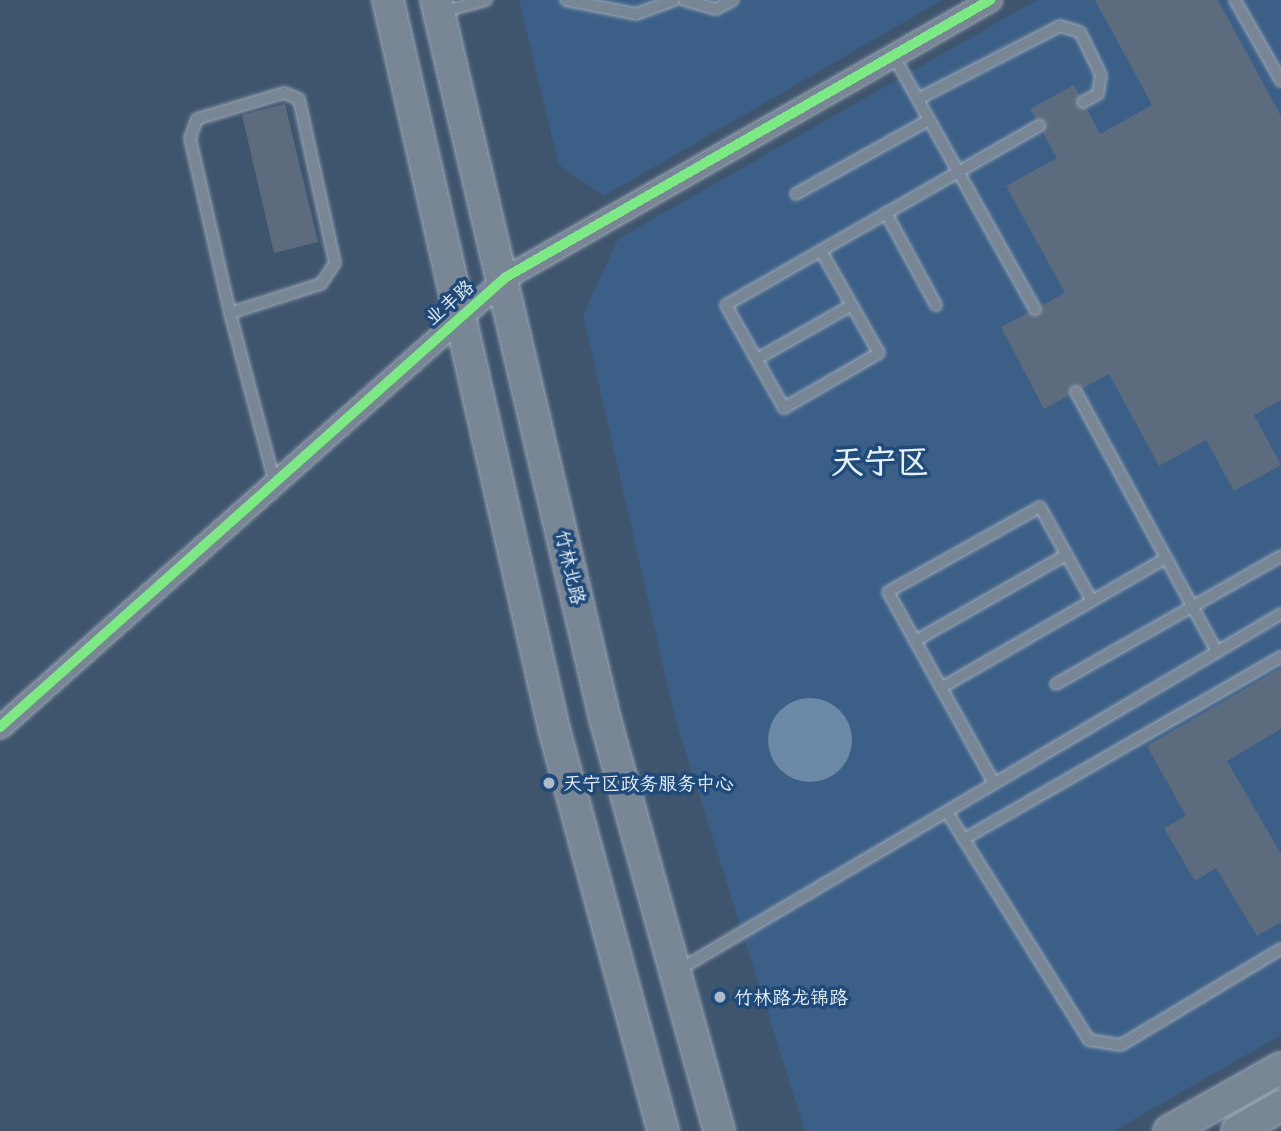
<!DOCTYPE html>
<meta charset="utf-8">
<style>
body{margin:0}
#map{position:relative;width:1281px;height:1131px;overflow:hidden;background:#3f556e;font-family:Mali,"LXGW WenKai TC",sans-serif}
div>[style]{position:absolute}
.built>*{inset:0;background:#3b5f87}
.water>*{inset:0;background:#6c89a7}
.round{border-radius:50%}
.building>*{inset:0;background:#5c6c7e}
.roads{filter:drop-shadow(0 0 2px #9faab7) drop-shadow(0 0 2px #9faab7)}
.service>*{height:10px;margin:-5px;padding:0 5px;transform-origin:5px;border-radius:5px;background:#798695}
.minor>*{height:21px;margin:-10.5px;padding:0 10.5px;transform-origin:10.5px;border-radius:10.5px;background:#798695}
.secondary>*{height:30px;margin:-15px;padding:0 15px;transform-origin:15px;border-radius:15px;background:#798695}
.cycleway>*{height:10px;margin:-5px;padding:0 5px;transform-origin:5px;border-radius:5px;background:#7ce984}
.dots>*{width:19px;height:19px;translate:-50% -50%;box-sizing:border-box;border:4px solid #1f4a7a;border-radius:50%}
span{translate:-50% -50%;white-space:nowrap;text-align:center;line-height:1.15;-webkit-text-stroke:7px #1f4a7a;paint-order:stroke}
.street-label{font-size:19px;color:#e8f1f8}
.poi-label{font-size:19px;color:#e8f1f8}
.left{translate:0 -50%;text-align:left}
.town-label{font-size:33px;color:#e8f1f8;font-weight:700}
</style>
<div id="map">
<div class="built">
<div style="clip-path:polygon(519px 0,942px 0,604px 196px,559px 165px)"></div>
<div style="clip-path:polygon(1037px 0,1281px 0,1281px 1035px,1114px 1131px,805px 1131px,675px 718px,583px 315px,618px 239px)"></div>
</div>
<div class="water">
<div class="round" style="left:768px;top:698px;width:84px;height:84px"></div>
</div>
<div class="building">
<div style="clip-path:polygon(1095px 0,1218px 0,1281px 116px,1281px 400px,1254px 415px,1281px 465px,1234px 491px,1206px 440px,1159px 466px,1109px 374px,1044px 409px,1001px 327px,1065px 293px,1006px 186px,1057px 158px,1030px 109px,1074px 85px,1100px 134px,1152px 105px)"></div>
<div style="clip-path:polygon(285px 104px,318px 242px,274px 253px,242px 115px)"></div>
<div style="clip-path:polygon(1281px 668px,1281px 729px,1227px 761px,1281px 854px,1281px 922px,1257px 936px,1216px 868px,1195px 881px,1164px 828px,1186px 816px,1147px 746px)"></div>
</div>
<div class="roads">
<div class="service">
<div style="left:566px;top:0;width:71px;rotate:11.3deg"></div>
<div style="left:636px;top:14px;width:40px;rotate:-20.2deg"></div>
<div style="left:684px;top:0;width:33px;rotate:16deg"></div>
<div style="left:716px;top:9px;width:19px;rotate:-28deg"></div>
<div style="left:1235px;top:0;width:93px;rotate:60.4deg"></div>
<div style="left:442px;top:12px;width:46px;rotate:-15.3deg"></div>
<div style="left:893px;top:55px;width:291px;rotate:60.8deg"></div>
<div style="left:918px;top:99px;width:160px;rotate:-27.2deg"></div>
<div style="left:1060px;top:26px;width:21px;rotate:17deg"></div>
<div style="left:1080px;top:32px;width:48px;rotate:64deg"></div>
<div style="left:1101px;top:75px;width:19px;rotate:99deg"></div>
<div style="left:1098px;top:94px;width:17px;rotate:152deg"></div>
<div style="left:796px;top:194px;width:152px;rotate:-29.1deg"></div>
<div style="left:886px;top:213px;width:105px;rotate:61.5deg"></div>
<div style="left:821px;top:251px;width:117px;rotate:60.4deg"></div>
<div style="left:879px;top:353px;width:110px;rotate:149.9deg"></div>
<div style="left:784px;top:408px;width:118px;rotate:-119.4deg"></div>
<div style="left:726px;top:305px;width:361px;rotate:-29.8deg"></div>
<div style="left:230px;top:313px;width:96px;rotate:-17.7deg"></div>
<div style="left:321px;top:284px;width:25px;rotate:-56deg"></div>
<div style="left:335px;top:263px;width:168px;rotate:-102.4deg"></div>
<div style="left:299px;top:99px;width:16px;rotate:-158deg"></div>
<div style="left:284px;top:93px;width:91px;rotate:163.4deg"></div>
<div style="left:197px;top:119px;width:20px;rotate:110deg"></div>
<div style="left:190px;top:138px;width:180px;rotate:77.1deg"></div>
<div style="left:230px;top:313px;width:176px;rotate:75.2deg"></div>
<div style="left:757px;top:359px;width:109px;rotate:-29.6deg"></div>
<div style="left:1076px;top:392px;width:296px;rotate:61.5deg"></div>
<div style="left:915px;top:641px;width:174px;rotate:-29.7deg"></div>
<div style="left:1056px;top:684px;width:259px;rotate:-29.6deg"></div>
<div style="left:941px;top:688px;width:260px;rotate:-30deg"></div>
<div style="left:994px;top:783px;width:218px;rotate:-119deg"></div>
<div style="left:888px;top:592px;width:174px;rotate:-29.2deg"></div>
<div style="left:1040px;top:507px;width:107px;rotate:61deg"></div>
<div style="left:947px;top:812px;width:269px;rotate:58.1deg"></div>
<div style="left:1089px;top:1040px;width:32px;rotate:9deg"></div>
<div style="left:1121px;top:1045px;width:187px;rotate:-31deg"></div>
<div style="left:964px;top:839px;width:366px;rotate:-29.9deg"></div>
<div style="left:677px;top:971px;width:702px;rotate:-30.59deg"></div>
</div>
<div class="minor">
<div style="left:0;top:727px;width:677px;rotate:-41.65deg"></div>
<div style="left:506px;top:277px;width:558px;rotate:-29.78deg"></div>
</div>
<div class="secondary">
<div style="left:388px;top:0;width:748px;rotate:77.17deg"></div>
<div style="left:554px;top:729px;width:417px;rotate:74.8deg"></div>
<div style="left:436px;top:0;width:739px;rotate:76.77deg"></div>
<div style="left:605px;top:719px;width:427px;rotate:74.5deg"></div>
<div style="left:1169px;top:1131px;width:129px;rotate:-29.4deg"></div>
<div style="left:1237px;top:1131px;width:51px;rotate:-29.6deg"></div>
</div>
</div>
<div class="cycleway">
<div style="left:0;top:727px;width:677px;rotate:-41.65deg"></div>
<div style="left:506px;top:277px;width:558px;rotate:-29.78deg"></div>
</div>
<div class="dots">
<div style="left:549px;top:783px;background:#adbac8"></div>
<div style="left:720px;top:997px;background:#adbac8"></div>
</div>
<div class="street-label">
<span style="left:449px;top:302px;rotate:-41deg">业丰路</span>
<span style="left:571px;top:567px;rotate:77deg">竹林北路</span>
</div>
<div class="poi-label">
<span class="left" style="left:563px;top:783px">天宁区政务服务中心</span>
<span class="left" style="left:734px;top:997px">竹林路龙锦路</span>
</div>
<div class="town-label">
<span style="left:880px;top:460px">天宁区</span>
</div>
</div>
